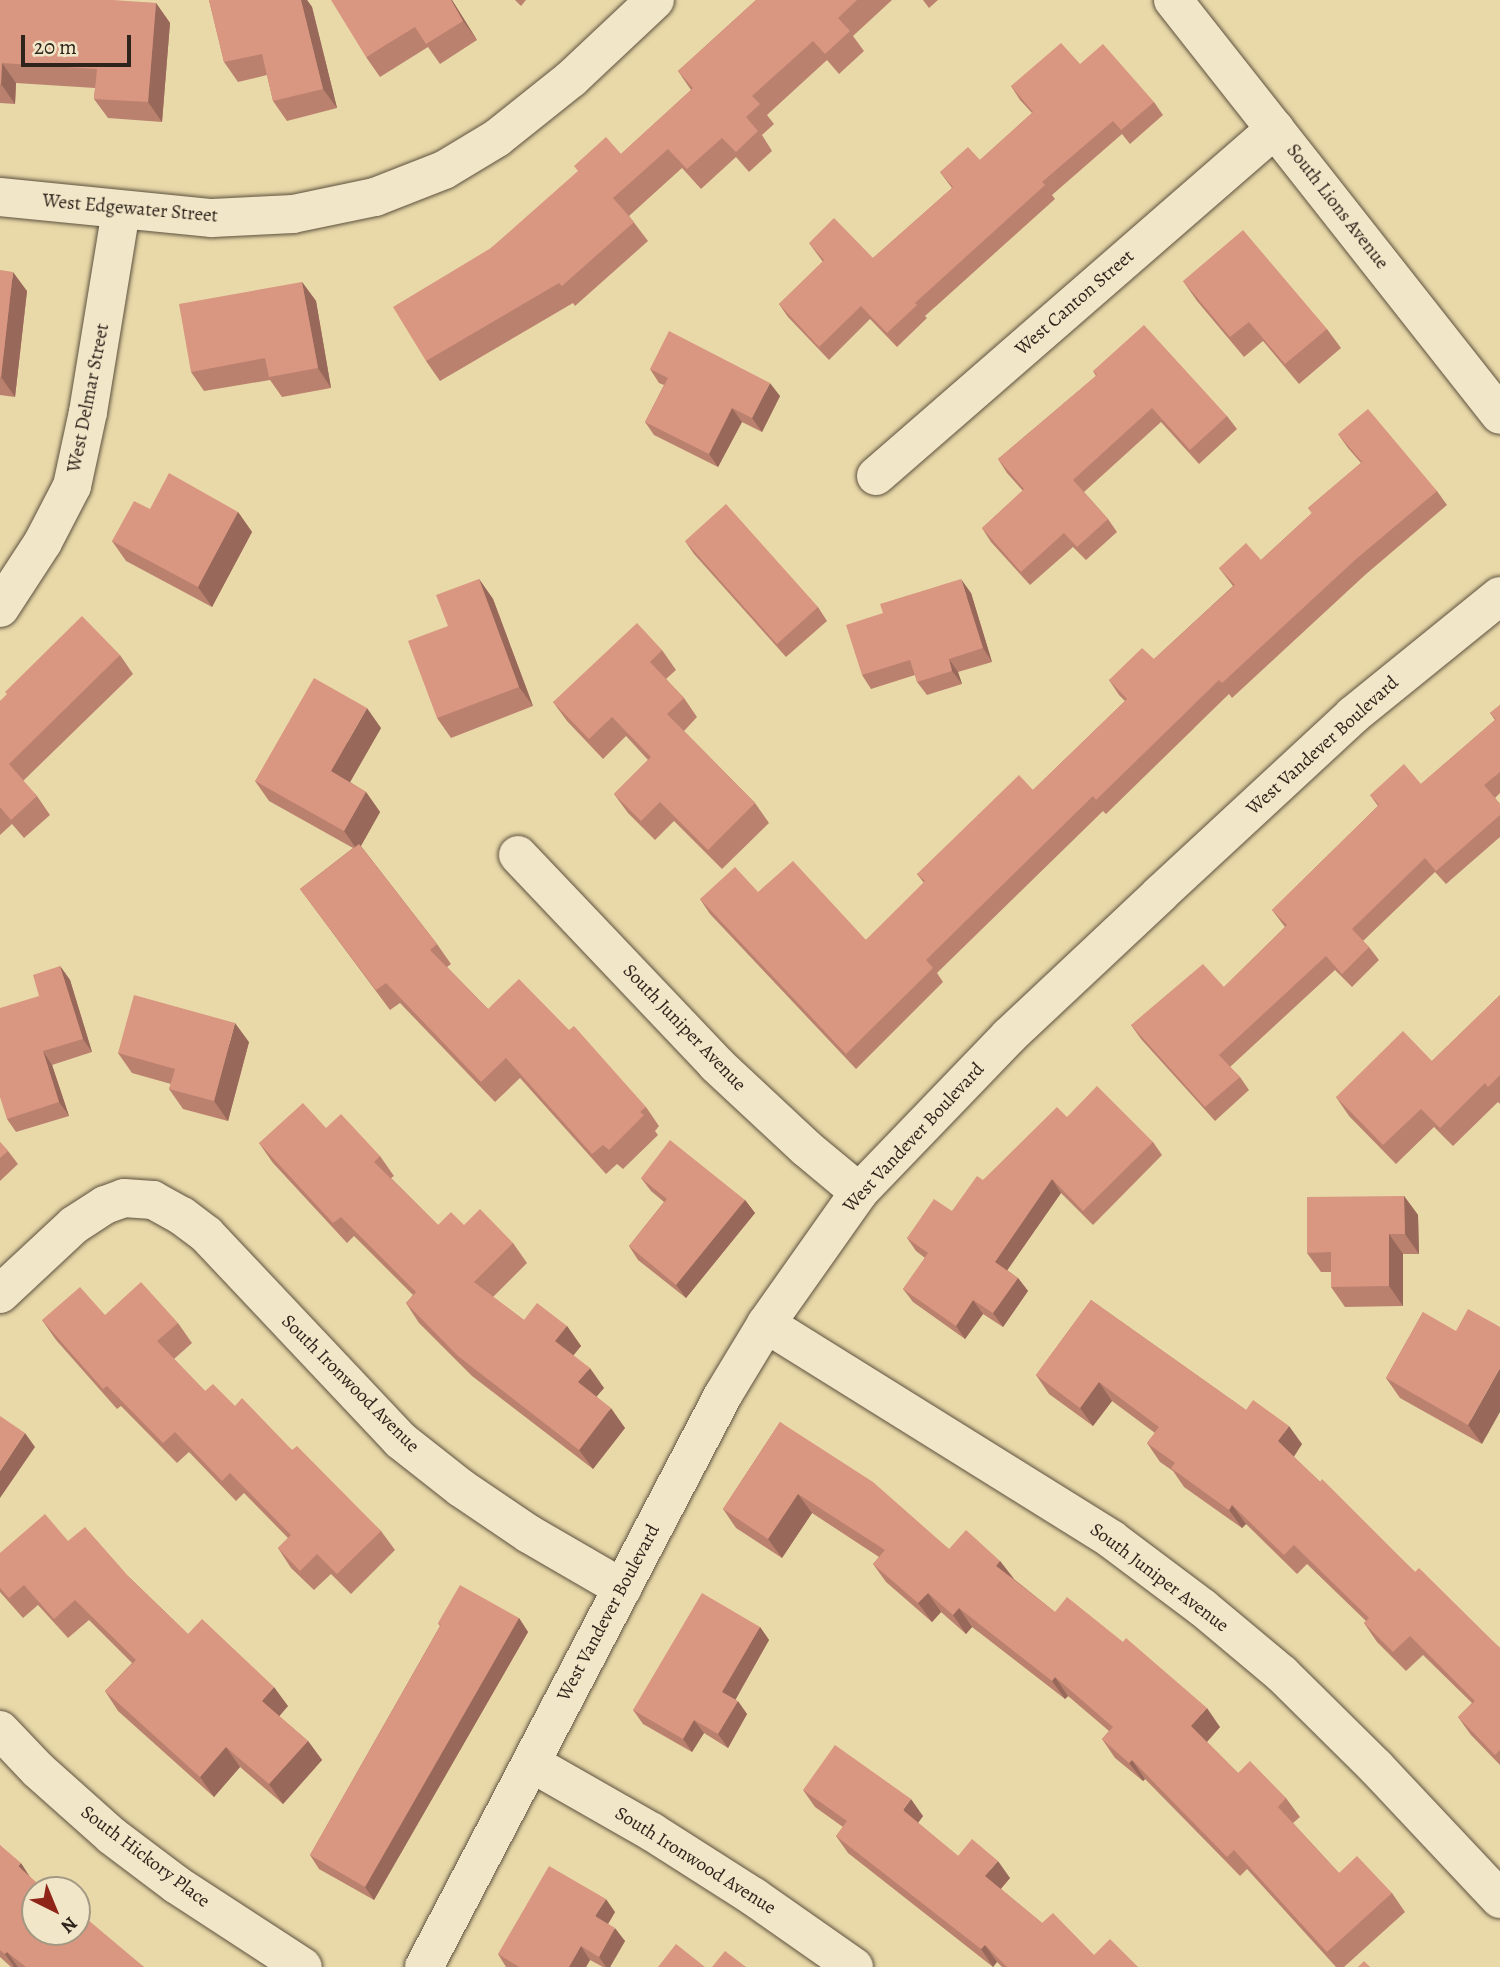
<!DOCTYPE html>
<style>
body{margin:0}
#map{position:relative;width:1500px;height:1967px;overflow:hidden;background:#e9d9a9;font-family:Alegreya,serif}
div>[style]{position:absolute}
.roads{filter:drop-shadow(0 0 2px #5d513f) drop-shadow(0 0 2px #5d513f)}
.minor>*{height:38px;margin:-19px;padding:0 19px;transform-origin:19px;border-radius:19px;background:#f1e6c7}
.wall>*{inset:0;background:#bb816f}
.shaded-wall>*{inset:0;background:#98695a}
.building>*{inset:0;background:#d99681}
span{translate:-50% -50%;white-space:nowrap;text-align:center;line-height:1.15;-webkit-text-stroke:6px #f1e6c7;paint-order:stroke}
.street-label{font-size:19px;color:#2e241c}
.north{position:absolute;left:21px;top:1876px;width:70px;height:70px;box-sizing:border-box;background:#f1e6c7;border:2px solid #a39883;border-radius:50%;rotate:137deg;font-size:19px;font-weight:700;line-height:28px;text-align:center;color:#2e241c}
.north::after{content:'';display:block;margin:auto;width:24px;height:32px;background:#8f2418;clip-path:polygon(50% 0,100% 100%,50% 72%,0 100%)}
.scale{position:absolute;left:21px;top:35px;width:110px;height:32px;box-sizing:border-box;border:4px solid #2e241c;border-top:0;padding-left:9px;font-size:21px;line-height:24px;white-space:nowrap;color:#2e241c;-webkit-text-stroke:5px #f1e6c7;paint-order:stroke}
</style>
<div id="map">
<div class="roads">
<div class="minor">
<div style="left:1173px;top:0;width:528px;rotate:51.76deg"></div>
<div style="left:0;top:197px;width:213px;rotate:5.7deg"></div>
<div style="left:212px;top:218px;width:81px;rotate:-2.8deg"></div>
<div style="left:293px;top:214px;width:84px;rotate:-11.7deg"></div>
<div style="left:375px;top:197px;width:74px;rotate:-21.4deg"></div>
<div style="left:444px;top:170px;width:62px;rotate:-31.1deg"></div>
<div style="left:497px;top:138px;width:95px;rotate:-38.6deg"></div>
<div style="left:571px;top:79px;width:115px;rotate:-43.2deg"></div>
<div style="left:876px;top:476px;width:529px;rotate:-41.01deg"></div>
<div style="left:0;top:608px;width:79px;rotate:-56.9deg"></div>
<div style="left:43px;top:542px;width:63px;rotate:-62.6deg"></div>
<div style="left:72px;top:486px;width:76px;rotate:-77.8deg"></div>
<div style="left:88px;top:412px;width:204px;rotate:-80.7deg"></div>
<div style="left:518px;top:855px;width:288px;rotate:46.5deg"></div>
<div style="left:716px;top:1064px;width:123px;rotate:43deg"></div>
<div style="left:806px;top:1148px;width:69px;rotate:39.7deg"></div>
<div style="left:0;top:1294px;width:101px;rotate:-43deg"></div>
<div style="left:74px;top:1225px;width:37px;rotate:-33deg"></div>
<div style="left:105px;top:1205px;width:20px;rotate:-20deg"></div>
<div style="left:124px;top:1198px;width:29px;rotate:4deg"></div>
<div style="left:153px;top:1200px;width:33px;rotate:29deg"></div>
<div style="left:182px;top:1216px;width:31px;rotate:37deg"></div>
<div style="left:207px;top:1235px;width:282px;rotate:46.7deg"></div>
<div style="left:400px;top:1440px;width:78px;rotate:38.2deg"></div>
<div style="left:461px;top:1488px;width:82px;rotate:34.1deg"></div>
<div style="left:529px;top:1534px;width:108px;rotate:30.1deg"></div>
<div style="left:766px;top:1324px;width:407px;rotate:31.9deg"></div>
<div style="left:1111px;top:1539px;width:115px;rotate:36.9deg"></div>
<div style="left:1203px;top:1608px;width:103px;rotate:39.9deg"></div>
<div style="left:1282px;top:1674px;width:132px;rotate:44.7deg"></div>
<div style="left:1376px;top:1767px;width:181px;rotate:46.8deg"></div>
<div style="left:0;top:1730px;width:55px;rotate:46.5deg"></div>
<div style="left:38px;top:1770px;width:99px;rotate:41.7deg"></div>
<div style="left:112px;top:1836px;width:81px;rotate:37deg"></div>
<div style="left:177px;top:1885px;width:150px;rotate:33.1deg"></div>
<div style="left:531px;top:1763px;width:139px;rotate:29.7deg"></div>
<div style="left:652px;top:1832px;width:121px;rotate:32.5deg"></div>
<div style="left:754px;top:1897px;width:122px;rotate:35deg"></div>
<div style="left:424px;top:1967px;width:645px;rotate:-62.4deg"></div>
<div style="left:723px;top:1395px;width:83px;rotate:-58.8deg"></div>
<div style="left:766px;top:1324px;width:161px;rotate:-54.8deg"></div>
<div style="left:859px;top:1192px;width:216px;rotate:-46.1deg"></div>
<div style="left:1009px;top:1036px;width:207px;rotate:-43.2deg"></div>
<div style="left:1160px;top:894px;width:263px;rotate:-42.8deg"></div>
<div style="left:1353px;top:715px;width:189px;rotate:-39deg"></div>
</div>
</div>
<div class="wall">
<div style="clip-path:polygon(0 0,156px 3px,170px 23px,162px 122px,108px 118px,94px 99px,95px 88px,16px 83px,15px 104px,0 103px)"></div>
<div style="clip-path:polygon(209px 0,307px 0,312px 7px,337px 108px,287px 121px,273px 101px,267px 75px,238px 82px,224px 62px)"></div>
<div style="clip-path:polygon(452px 0,477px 40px,440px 64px,428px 47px,380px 77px,366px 57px)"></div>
<div style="clip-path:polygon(515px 0,526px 0,521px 6px)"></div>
<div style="clip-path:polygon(756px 0,892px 0,853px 36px,864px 51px,839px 74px,827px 60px,767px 115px,774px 124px,762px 135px,772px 151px,749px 172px,736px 157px,701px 189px,682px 168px,629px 216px,648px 241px,575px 306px,573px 303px,440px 381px,426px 361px,491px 248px,621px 154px,691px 90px,678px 71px)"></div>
<div style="clip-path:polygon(923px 0,938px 0,929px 8px)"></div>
<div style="clip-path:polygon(1080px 64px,1154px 102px,1163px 115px,1130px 144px,1122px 134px,1052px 195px,1055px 199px,925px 316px,927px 318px,897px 347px,870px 319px,829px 360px,788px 317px,779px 304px,823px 262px,809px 243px,873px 258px,952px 188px,940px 172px,980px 160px,1032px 113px,1020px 100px,1011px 86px)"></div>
<div style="clip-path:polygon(0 270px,27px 291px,15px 397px,0 395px)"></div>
<div style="clip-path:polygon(1183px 281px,1327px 329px,1341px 348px,1299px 384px,1263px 341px,1244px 357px,1197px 301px)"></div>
<div style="clip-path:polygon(302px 282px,316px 301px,331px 388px,282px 397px,270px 380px,204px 391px,191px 372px)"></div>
<div style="clip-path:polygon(650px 369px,780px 396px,762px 432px,742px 422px,718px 467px,654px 435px,645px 422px,664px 385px,659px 383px)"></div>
<div style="clip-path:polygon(1093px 371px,1227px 416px,1237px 429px,1199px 464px,1161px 422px,1084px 492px,1108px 519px,1117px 532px,1086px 560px,1073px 547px,1030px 585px,991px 542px,982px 528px,1023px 491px,1007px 473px,998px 459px,1096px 376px)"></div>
<div style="clip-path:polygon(1338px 434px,1437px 491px,1447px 505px,1365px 575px,1232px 698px,1229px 694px,1106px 814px,1103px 811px,937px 973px,943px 982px,856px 1069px,710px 914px,700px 899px,758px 892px,866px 940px,924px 883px,917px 874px,1033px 790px,1125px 701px,1119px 695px,1109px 680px,1154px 659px,1233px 586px,1219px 568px,1261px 560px,1312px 513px,1308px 508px,1361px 463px,1348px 448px)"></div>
<div style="clip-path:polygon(150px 509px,238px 512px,252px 532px,212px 607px,126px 561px,112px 541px)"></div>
<div style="clip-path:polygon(685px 541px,818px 607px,827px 621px,786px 657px,694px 554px)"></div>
<div style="clip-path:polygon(479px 579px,493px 599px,533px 706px,451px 738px,437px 718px,448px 626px)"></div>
<div style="clip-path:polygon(971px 593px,992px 662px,958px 672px,962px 684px,927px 695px,917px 682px,915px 675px,871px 689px,862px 675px)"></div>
<div style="clip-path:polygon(662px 650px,676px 670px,666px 679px,684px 698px,697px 717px,684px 731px,755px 803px,769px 823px,722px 869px,674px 821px,655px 840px,628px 813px,614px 794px,648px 760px,626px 736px,603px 759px,567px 721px,553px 702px)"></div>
<div style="clip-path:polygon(120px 655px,133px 674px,23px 781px,37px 796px,50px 815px,24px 838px,12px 824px,0 835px,0 701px)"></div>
<div style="clip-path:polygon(1500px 705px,1500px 793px,1495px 798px,1500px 804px,1500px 837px,1446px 884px,1435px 872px,1363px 941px,1369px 947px,1379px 960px,1352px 987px,1335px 970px,1230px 1067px,1240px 1077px,1249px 1090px,1215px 1121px,1141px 1039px,1131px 1025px,1224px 987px,1285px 927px,1272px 910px,1378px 806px,1370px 795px,1421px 784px,1495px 720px,1490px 713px)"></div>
<div style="clip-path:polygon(381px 728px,350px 782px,366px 792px,380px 812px,361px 846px,437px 944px,451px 964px,447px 967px,488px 1009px,646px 1107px,659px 1126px,655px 1131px,658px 1135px,623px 1169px,617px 1164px,606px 1174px,520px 1078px,495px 1102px,400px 1003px,390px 1010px,300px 889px,353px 848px,269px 801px,255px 781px)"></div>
<div style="clip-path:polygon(60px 966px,70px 980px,92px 1052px,52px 1065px,69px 1116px,16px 1132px,7px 1119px,39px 996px)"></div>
<div style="clip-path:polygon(1500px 995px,1500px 1104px,1498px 1102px,1453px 1146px,1434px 1127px,1396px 1164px,1349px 1116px,1336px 1097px,1432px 1061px)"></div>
<div style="clip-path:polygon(249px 1042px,228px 1121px,183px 1109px,169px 1089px,171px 1084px,132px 1073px,118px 1053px)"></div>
<div style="clip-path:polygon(1067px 1117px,1153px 1142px,1162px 1155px,1093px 1225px,1061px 1193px,1007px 1270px,1018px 1278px,1028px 1291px,1003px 1327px,983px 1314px,965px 1339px,913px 1302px,903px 1289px,925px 1258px,916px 1251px,907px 1238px,952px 1211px,983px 1180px)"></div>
<div style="clip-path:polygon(326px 1128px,380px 1156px,394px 1176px,391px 1178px,438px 1225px,464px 1225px,513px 1243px,527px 1263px,493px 1297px,524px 1320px,567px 1326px,581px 1346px,573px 1355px,604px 1388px,596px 1396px,625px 1428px,593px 1469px,472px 1376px,419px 1323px,406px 1303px,413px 1295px,354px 1236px,347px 1243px,273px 1163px,259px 1143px)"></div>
<div style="clip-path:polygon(0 1142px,8px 1151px,18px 1164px,0 1181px)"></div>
<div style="clip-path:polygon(641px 1178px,745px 1200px,755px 1213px,686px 1298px,638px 1260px,629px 1246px,664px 1202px,651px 1191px)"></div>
<div style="clip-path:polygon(1404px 1196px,1418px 1215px,1419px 1254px,1403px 1254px,1403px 1306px,1345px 1307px,1331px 1287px,1331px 1272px,1321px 1272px,1307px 1253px)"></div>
<div style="clip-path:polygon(1091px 1300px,1246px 1410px,1302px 1444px,1294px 1457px,1415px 1572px,1500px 1648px,1500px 1765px,1471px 1735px,1458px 1717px,1472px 1703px,1423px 1655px,1406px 1671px,1377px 1642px,1364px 1623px,1366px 1621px,1307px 1564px,1297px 1574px,1246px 1524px,1242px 1528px,1184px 1487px,1173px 1471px,1160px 1462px,1147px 1443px,1155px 1433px,1112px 1401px,1093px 1426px,1049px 1394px,1036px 1375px)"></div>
<div style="clip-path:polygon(1423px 1312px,1482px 1444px,1400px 1398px,1386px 1378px)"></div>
<div style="clip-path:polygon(105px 1315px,178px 1323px,192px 1343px,174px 1359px,205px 1391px,235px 1406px,292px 1450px,381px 1531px,395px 1550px,351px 1594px,331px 1574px,314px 1590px,291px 1568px,278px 1548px,288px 1538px,244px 1493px,236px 1501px,189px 1452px,177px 1463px,121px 1406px,117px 1409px,56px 1340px,42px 1320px)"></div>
<div style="clip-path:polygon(780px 1422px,949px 1549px,1000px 1561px,1014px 1579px,1055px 1612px,1220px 1727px,1207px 1742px,1238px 1773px,1286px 1798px,1300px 1817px,1293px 1823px,1339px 1873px,1392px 1893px,1405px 1912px,1344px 1967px,1336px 1967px,1247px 1869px,1240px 1876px,1145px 1779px,1143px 1781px,1115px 1758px,1102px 1739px,1109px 1731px,1068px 1696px,1065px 1699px,972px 1627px,966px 1634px,941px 1612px,932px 1622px,886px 1582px,873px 1564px,879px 1557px,812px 1513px,782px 1558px,736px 1528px,723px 1509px)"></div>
<div style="clip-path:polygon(68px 1541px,129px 1577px,188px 1634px,288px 1706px,279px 1716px,308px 1741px,322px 1760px,283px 1804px,240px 1767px,214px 1797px,118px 1711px,105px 1691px,132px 1663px,89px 1620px,68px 1638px,38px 1605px,23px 1618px,0 1592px,0 1553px)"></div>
<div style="clip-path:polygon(519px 1618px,528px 1632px,374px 1900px,319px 1869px,310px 1855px,440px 1626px,438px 1623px)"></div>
<div style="clip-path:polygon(760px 1627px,769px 1640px,735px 1699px,747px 1714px,728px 1748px,704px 1733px,692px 1752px,643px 1724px,633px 1710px)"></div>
<div style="clip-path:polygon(803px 1790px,923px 1816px,918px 1823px,958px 1856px,1010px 1878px,1001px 1889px,1042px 1923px,1094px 1955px,1138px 1967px,1002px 1967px,997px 1962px,993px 1967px,848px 1853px,836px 1836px,843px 1827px,815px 1807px)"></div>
<div style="clip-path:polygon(0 1845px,35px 1890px,144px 1967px,11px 1967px,0 1957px)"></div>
<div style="clip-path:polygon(615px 1912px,608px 1924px,625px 1941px,610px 1967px,603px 1967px,590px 1960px,586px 1967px,506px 1967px,498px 1954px)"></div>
</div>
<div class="shaded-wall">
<div style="clip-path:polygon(301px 0,307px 0,312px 7px,337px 108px,323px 89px)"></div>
<div style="clip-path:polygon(451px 0,452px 0,477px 40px,463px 21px)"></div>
<div style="clip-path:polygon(156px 3px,170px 23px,162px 122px,148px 102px)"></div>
<div style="clip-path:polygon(2px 63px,16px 83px,15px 104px,1px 84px)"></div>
<div style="clip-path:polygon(13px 272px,27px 291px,15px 397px,1px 377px)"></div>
<div style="clip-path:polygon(302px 282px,316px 301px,331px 388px,318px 368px)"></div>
<div style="clip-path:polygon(770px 383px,780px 396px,762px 432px,752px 418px)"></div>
<div style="clip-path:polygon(732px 408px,742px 422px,718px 467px,709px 454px)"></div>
<div style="clip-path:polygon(238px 512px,252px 532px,212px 607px,198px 587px)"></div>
<div style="clip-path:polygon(479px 579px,493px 599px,533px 706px,519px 687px)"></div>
<div style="clip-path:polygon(961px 579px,971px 593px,992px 662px,983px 648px)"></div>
<div style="clip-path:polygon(949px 659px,958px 672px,962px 684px,952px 671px)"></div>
<div style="clip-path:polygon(367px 708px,381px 728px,345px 791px,331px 771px)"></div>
<div style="clip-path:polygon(366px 792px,380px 812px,358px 851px,344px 831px)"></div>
<div style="clip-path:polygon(60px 966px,70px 980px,92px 1052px,83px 1039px)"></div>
<div style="clip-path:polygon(235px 1023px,249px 1042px,228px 1121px,214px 1101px)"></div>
<div style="clip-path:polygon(43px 1051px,52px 1065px,69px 1116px,59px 1102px)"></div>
<div style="clip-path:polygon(1052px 1179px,1061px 1193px,1004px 1275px,995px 1262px)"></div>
<div style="clip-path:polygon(1404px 1196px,1418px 1215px,1419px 1254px,1405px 1234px)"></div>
<div style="clip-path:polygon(745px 1200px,755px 1213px,686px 1298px,676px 1285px)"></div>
<div style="clip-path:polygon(1389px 1234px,1403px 1254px,1403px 1306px,1389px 1286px)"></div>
<div style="clip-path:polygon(1018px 1278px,1028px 1291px,1003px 1327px,993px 1313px)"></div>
<div style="clip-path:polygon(973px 1300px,983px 1314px,965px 1339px,956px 1326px)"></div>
<div style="clip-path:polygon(567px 1326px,581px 1346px,569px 1361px,555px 1341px)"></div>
<div style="clip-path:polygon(590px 1368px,604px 1388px,592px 1402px,578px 1382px)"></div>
<div style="clip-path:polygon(1500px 1368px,1500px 1412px,1482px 1444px,1468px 1425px)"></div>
<div style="clip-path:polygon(1099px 1382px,1112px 1401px,1093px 1426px,1080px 1408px)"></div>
<div style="clip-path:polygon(611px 1408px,625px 1428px,593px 1469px,579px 1450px)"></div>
<div style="clip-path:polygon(1289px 1426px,1302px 1444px,1291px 1460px,1278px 1441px)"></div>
<div style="clip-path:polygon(25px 1433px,35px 1447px,0 1498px,0 1471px)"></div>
<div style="clip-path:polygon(798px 1494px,812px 1513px,782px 1558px,768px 1539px)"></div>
<div style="clip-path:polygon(1232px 1505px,1246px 1524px,1242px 1528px,1229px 1510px)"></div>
<div style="clip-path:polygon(1000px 1561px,1014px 1579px,996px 1566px)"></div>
<div style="clip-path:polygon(928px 1593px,941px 1612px,932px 1622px,918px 1603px)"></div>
<div style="clip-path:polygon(959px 1608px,972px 1627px,966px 1634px,953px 1615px)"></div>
<div style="clip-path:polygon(519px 1618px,528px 1632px,374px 1900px,365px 1887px)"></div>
<div style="clip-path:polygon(760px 1627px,769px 1640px,732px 1706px,722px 1692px)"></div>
<div style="clip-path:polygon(1055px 1677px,1068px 1696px,1065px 1699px,1052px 1681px)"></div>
<div style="clip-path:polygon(274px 1687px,288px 1706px,276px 1720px,262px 1701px)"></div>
<div style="clip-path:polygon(738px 1701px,747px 1714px,728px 1748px,718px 1734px)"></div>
<div style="clip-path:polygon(1207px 1708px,1220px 1727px,1204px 1745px,1191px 1726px)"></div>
<div style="clip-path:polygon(694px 1720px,704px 1733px,692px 1752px,683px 1739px)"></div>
<div style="clip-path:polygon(308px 1741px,322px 1760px,283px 1804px,269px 1784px)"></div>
<div style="clip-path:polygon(226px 1747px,240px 1767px,214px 1797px,200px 1777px)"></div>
<div style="clip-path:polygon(1132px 1760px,1145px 1779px,1143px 1781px,1129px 1763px)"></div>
<div style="clip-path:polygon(911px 1799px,923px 1816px,915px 1827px,903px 1810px)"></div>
<div style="clip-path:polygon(998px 1861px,1010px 1878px,997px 1893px,985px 1876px)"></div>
<div style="clip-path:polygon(21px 1863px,34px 1883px,18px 1866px)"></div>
<div style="clip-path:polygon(606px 1899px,615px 1912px,605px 1929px,595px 1916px)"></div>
<div style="clip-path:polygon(615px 1928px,625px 1941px,610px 1967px,606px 1967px,599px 1957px)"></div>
<div style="clip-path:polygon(985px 1945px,997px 1962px,993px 1967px,981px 1949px)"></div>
<div style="clip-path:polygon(581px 1946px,590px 1960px,586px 1967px,569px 1967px)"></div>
<div style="clip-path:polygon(7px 1952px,18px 1967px,14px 1967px,5px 1954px)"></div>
</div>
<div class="building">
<div style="clip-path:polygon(0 0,113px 0,156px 3px,148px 102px,94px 99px,97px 69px,2px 63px,1px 84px,0 84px)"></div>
<div style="clip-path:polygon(209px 0,301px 0,323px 89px,273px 101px,262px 54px,224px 62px)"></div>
<div style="clip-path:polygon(331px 0,451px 0,463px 21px,426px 44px,415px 27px,366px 57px)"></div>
<div style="clip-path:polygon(756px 0,857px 0,838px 18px,850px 31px,825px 54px,813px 41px,752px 96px,760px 104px,746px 117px,758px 131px,736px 152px,722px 138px,687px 169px,668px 149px,613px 198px,634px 222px,562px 286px,559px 283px,426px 361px,393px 307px,491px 248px,578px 171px,574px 166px,606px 137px,621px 154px,693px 88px,678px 71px)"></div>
<div style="clip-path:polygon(1061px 43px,1080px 64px,1103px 44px,1154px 102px,1121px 130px,1113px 121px,1042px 182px,1045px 185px,915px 303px,917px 305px,887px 333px,861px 306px,819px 347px,779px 304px,824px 260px,809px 243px,834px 218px,873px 258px,953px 187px,940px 172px,968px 147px,980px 160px,1033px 112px,1011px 86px)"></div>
<div style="clip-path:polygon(1243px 230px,1327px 329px,1285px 364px,1249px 322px,1230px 337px,1183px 281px)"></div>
<div style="clip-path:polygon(0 270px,13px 272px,1px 377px,0 377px)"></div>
<div style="clip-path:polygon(302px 282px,318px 368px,269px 377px,265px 358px,191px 372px,179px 304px)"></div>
<div style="clip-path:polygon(1144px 325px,1227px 416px,1190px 450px,1152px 408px,1073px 480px,1108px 519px,1077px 547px,1064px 533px,1021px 572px,982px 528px,1024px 489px,998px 459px,1097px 375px,1093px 371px)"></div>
<div style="clip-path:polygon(669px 331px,770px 383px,752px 418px,732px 408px,709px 454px,645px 422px,668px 378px,650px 369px)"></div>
<div style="clip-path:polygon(1368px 409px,1437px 491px,1355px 560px,1222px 683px,1219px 680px,1096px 800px,1093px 796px,926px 960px,933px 968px,846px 1054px,700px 899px,735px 867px,758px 892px,793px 861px,866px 940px,925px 881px,917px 874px,1019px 775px,1033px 790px,1127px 699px,1109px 680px,1142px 648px,1154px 659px,1235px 585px,1219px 568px,1246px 543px,1261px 560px,1312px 513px,1308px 508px,1362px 462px,1338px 434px)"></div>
<div style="clip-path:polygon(169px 473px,238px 512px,198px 587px,112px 541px,134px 501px,150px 509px)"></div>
<div style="clip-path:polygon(726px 504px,818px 607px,777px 644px,685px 541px)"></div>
<div style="clip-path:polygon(479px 579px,519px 687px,437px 718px,408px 641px,448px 626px,436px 595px)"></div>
<div style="clip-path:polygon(961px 579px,983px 648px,949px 659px,952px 671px,917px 682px,910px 660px,862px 675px,846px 625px,883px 613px,880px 604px)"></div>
<div style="clip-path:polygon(82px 616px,120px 655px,9px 764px,37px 796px,11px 820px,0 807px,0 701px,7px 694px,5px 692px)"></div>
<div style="clip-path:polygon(637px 623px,662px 650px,650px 662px,684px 698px,667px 714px,755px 803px,708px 850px,660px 802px,641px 821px,614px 794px,651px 757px,612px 717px,589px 739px,553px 702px)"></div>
<div style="clip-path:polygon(314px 678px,367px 708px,331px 771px,366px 792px,344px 831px,255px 781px)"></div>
<div style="clip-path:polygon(1500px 705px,1500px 772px,1484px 785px,1500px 804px,1500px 815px,1436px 871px,1425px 858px,1352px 929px,1369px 947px,1342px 974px,1326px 956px,1219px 1055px,1240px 1077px,1205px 1107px,1131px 1025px,1203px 964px,1224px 987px,1287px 925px,1272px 910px,1379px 805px,1370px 795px,1404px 764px,1421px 784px,1496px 719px,1490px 713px)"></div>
<div style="clip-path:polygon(359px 844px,437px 944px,430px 950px,488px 1009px,519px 979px,569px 1030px,574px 1026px,646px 1107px,640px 1112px,644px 1115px,609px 1150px,603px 1145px,592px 1154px,506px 1058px,481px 1082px,386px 983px,376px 990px,300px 889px)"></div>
<div style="clip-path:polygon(60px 966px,83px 1039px,43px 1051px,59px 1102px,7px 1119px,0 1097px,0 1008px,39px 996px,33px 975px)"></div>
<div style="clip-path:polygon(134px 995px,235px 1023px,214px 1101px,169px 1089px,175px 1069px,118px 1053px)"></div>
<div style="clip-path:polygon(1500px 995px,1500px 1075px,1488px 1087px,1485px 1083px,1440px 1128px,1421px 1109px,1383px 1145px,1336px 1097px,1403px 1031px,1432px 1061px)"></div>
<div style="clip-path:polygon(1097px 1086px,1153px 1142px,1083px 1211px,1052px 1179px,995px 1262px,1018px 1278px,993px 1313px,973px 1300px,956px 1326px,903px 1289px,928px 1253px,907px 1238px,934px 1199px,952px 1211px,977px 1176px,983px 1180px,1057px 1107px,1067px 1117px)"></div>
<div style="clip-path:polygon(303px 1103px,326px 1128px,341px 1114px,380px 1156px,374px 1162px,438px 1225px,451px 1212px,464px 1225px,480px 1209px,513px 1243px,474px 1282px,524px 1320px,537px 1303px,567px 1326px,555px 1341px,590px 1368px,578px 1382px,611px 1408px,579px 1450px,458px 1356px,406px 1303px,416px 1292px,341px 1217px,333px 1223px,259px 1143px)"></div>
<div style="clip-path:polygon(670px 1140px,745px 1200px,676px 1285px,629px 1246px,667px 1199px,641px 1178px)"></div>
<div style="clip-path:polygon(0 1142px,8px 1151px,0 1158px)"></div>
<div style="clip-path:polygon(1404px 1196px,1405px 1234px,1389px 1234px,1389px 1286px,1331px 1287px,1331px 1252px,1307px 1253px,1307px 1197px)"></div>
<div style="clip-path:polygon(141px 1282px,178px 1323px,157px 1341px,205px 1391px,213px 1384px,235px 1406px,242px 1398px,292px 1450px,297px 1446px,381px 1531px,337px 1574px,317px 1554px,300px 1571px,278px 1548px,291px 1535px,230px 1473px,222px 1481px,175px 1432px,163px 1443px,107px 1386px,103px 1389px,42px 1320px,80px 1287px,105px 1315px)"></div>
<div style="clip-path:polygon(1091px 1300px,1246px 1410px,1253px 1400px,1289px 1426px,1278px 1441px,1320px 1482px,1322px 1479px,1415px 1572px,1419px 1568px,1500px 1648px,1500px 1750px,1495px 1755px,1458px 1717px,1475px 1701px,1410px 1636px,1393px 1652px,1364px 1623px,1369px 1618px,1294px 1545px,1284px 1555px,1232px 1505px,1229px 1510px,1171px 1468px,1175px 1463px,1147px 1443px,1159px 1427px,1099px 1382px,1080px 1408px,1036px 1375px)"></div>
<div style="clip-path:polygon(1468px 1309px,1500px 1327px,1500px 1368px,1468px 1425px,1386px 1378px,1423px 1312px,1456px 1331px)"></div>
<div style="clip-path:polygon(0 1416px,25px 1433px,0 1471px)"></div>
<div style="clip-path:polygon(780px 1422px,873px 1482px,949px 1549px,966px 1530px,1000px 1561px,996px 1566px,1055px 1612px,1067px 1597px,1123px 1642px,1126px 1638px,1207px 1708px,1191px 1726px,1238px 1773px,1250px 1761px,1286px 1798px,1278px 1807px,1339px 1873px,1357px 1856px,1392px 1893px,1327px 1952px,1234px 1850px,1227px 1857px,1132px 1760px,1129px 1763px,1102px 1739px,1113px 1727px,1055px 1677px,1052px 1681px,959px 1608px,953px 1615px,928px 1593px,918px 1603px,873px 1564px,885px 1550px,798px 1494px,768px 1539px,723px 1509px)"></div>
<div style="clip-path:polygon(45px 1514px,68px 1541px,85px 1527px,129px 1577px,188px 1634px,202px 1619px,274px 1687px,262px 1701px,308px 1741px,269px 1784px,226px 1747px,200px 1777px,105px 1691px,136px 1660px,75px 1600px,54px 1619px,24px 1585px,9px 1598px,0 1588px,0 1553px)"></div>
<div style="clip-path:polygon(460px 1585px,519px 1618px,365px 1887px,310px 1855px,441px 1625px,438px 1623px)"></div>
<div style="clip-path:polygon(702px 1593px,760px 1627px,722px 1692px,738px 1701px,718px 1734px,694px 1720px,683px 1739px,633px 1710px)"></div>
<div style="clip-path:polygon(835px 1745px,911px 1799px,903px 1810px,958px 1856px,972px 1839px,998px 1861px,985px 1876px,1042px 1923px,1053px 1913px,1094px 1955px,1110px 1939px,1138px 1967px,1007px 1967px,985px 1945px,981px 1949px,836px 1836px,847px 1821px,803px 1790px)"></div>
<div style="clip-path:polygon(0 1845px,21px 1863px,18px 1866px,45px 1890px,35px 1890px,35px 1932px,77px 1932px,77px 1918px,81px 1914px,144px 1967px,26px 1967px,7px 1952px,5px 1954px,0 1950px)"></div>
<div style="clip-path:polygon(549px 1866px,606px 1899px,595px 1916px,615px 1928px,599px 1957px,581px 1946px,569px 1967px,519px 1967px,498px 1954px)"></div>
<div style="clip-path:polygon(676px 1944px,705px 1967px,658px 1967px)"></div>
<div style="clip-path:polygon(725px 1951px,746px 1967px,712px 1967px)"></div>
<div style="clip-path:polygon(1364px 1961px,1370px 1967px,1358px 1967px)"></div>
</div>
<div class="street-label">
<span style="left:1337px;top:207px;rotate:52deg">South Lions Avenue</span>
<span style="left:130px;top:209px;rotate:5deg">West Edgewater Street</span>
<span style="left:1075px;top:303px;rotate:-41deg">West Canton Street</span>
<span style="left:89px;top:398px;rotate:-79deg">West Delmar Street</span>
<span style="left:1323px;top:746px;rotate:-42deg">West Vandever Boulevard</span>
<span style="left:684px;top:1028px;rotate:46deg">South Juniper Avenue</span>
<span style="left:914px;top:1138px;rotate:-47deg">West Vandever Boulevard</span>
<span style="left:350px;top:1384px;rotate:45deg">South Ironwood Avenue</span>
<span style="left:1159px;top:1578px;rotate:37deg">South Juniper Avenue</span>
<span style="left:609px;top:1613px;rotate:-62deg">West Vandever Boulevard</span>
<span style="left:145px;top:1857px;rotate:37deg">South Hickory Place</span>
<span style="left:695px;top:1861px;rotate:32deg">South Ironwood Avenue</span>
</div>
<div class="north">N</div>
<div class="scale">20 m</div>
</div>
